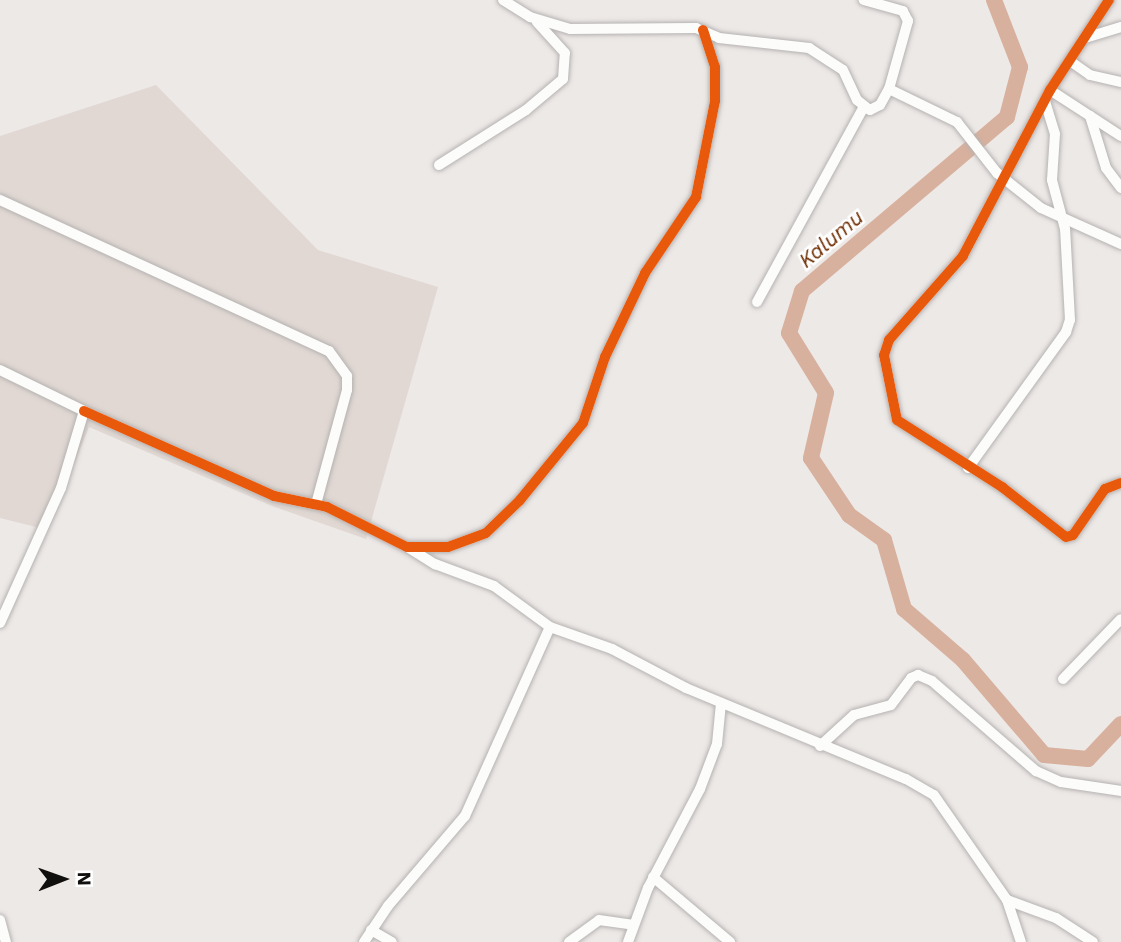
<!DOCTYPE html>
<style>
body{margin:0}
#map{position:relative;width:1121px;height:942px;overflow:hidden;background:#ede9e7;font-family:"Work Sans",sans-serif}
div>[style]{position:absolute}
.built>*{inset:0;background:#e1d8d3}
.river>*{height:16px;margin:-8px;padding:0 8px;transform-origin:8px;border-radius:8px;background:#d8b09e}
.roads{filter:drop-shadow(0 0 2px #b5b2b1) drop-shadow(0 0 2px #b5b2b1)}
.minor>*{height:10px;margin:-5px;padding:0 5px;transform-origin:5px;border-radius:5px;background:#fcfcfb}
.cycleway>*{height:10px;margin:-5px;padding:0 5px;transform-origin:5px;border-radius:5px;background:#e8590c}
span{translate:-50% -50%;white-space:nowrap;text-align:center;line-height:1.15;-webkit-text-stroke:5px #fff;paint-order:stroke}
.water-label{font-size:21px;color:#6e2c01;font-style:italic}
.north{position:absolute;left:28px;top:844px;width:70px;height:70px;-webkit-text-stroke:5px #fff;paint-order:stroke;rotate:89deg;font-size:19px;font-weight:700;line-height:28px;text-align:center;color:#110f0e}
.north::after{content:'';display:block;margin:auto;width:24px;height:32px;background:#110f0e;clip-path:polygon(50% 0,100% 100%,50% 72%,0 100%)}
</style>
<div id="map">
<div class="built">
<div style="clip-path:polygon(156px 85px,318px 250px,438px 287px,366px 539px,272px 506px,89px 427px,48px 530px,0 518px,0 136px)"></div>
</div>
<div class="river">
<div style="left:994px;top:0;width:72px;rotate:68.8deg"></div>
<div style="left:1020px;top:67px;width:52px;rotate:104.6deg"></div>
<div style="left:1007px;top:117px;width:269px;rotate:139.7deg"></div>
<div style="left:802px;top:291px;width:44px;rotate:107.2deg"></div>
<div style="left:789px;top:333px;width:70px;rotate:58.3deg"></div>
<div style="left:826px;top:393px;width:67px;rotate:103deg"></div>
<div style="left:811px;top:458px;width:69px;rotate:56.3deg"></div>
<div style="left:849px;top:515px;width:43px;rotate:35.5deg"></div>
<div style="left:884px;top:540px;width:72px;rotate:73.8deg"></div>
<div style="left:904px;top:609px;width:78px;rotate:40.8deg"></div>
<div style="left:963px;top:660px;width:125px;rotate:49.5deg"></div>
<div style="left:1044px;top:755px;width:44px;rotate:5.2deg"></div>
<div style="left:1088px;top:759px;width:48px;rotate:-46.7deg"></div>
</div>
<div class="roads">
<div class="minor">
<div style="left:503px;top:0;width:32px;rotate:32deg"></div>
<div style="left:530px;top:17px;width:42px;rotate:16.7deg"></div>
<div style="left:570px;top:29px;width:126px;rotate:-0.5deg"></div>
<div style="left:696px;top:28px;width:25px;rotate:23deg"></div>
<div style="left:719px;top:38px;width:91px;rotate:6.3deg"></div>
<div style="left:809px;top:48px;width:40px;rotate:32.9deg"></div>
<div style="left:843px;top:70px;width:33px;rotate:65deg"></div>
<div style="left:857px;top:100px;width:16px;rotate:38deg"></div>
<div style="left:870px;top:110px;width:11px;rotate:-27deg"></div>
<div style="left:880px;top:105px;width:18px;rotate:-61deg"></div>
<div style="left:889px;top:89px;width:71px;rotate:-74.4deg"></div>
<div style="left:908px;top:21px;width:11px;rotate:-117deg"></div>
<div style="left:903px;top:11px;width:41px;rotate:-164.2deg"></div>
<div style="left:1109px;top:0;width:108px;rotate:123.2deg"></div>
<div style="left:1050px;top:90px;width:187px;rotate:117.7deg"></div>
<div style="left:963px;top:256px;width:112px;rotate:131.4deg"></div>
<div style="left:889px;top:340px;width:16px;rotate:108deg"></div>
<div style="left:884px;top:355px;width:66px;rotate:78.7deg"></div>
<div style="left:897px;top:420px;width:125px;rotate:32.5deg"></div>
<div style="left:1002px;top:487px;width:81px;rotate:38deg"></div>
<div style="left:1066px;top:537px;width:7px;rotate:-16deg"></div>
<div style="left:1073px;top:535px;width:56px;rotate:-55.2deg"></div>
<div style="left:1105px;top:489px;width:17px;rotate:-21deg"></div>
<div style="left:1085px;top:38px;width:38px;rotate:-17deg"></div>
<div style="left:1070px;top:61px;width:24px;rotate:35deg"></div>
<div style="left:1090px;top:75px;width:32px;rotate:13deg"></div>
<div style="left:889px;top:89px;width:76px;rotate:25.9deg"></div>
<div style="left:957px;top:122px;width:65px;rotate:51.9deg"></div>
<div style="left:997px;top:173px;width:56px;rotate:38.5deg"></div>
<div style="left:1041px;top:208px;width:88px;rotate:24.2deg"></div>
<div style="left:1050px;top:90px;width:48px;rotate:33deg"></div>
<div style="left:1090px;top:116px;width:54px;rotate:72.9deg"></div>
<div style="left:1106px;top:168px;width:25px;rotate:53deg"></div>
<div style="left:1090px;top:116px;width:37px;rotate:33deg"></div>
<div style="left:439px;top:165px;width:103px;rotate:-32.3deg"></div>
<div style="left:526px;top:110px;width:48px;rotate:-40deg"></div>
<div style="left:563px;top:79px;width:26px;rotate:-86deg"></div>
<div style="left:565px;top:53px;width:42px;rotate:-132.1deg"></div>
<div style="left:0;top:200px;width:362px;rotate:24.7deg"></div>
<div style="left:329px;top:351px;width:31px;rotate:54deg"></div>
<div style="left:347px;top:376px;width:14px;rotate:90deg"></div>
<div style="left:347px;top:390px;width:118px;rotate:105.2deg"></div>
<div style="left:757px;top:302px;width:221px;rotate:-61.3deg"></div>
<div style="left:0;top:370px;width:93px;rotate:26deg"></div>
<div style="left:84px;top:411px;width:80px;rotate:106.6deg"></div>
<div style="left:61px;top:488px;width:148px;rotate:114.3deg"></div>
<div style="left:84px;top:411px;width:208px;rotate:24.1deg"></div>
<div style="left:274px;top:496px;width:54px;rotate:11.7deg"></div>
<div style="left:327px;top:507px;width:89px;rotate:26.6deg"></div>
<div style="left:407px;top:547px;width:41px"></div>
<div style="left:448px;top:547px;width:40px;rotate:-20.2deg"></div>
<div style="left:486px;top:533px;width:47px;rotate:-44.1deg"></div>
<div style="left:520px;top:500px;width:99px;rotate:-50.7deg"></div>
<div style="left:583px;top:423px;width:70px;rotate:-71.6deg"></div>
<div style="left:605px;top:357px;width:93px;rotate:-64.5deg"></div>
<div style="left:645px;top:273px;width:92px;rotate:-56.1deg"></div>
<div style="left:696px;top:197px;width:98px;rotate:-78.8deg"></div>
<div style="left:715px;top:101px;width:34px;rotate:-90deg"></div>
<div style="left:715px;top:67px;width:39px;rotate:-108deg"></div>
<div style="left:968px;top:468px;width:168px;rotate:-54.2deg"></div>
<div style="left:1066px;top:332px;width:13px;rotate:-72deg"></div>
<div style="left:1070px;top:320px;width:91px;rotate:-93.1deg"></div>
<div style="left:1065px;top:229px;width:51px;rotate:-104.9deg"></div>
<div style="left:1052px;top:180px;width:46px;rotate:-86.3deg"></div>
<div style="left:1055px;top:134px;width:34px;rotate:-107deg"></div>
<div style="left:409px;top:548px;width:31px;rotate:32deg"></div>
<div style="left:435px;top:564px;width:63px;rotate:20.4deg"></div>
<div style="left:494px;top:586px;width:69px;rotate:36.2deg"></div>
<div style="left:550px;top:627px;width:66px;rotate:19.5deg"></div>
<div style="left:612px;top:649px;width:84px;rotate:27.8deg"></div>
<div style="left:686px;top:688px;width:238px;rotate:22.5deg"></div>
<div style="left:906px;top:779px;width:32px;rotate:30deg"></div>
<div style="left:934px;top:795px;width:128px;rotate:55.2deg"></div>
<div style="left:1007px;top:900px;width:44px;rotate:71.6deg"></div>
<div style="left:1063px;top:679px;width:83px;rotate:-46deg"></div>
<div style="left:820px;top:746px;width:46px;rotate:-42.4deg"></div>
<div style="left:854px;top:715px;width:38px;rotate:-15deg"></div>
<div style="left:891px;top:705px;width:34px;rotate:-53deg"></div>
<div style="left:911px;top:678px;width:8px;rotate:-23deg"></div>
<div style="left:918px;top:675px;width:15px;rotate:23deg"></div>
<div style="left:932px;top:681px;width:138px;rotate:40.9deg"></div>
<div style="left:1036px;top:771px;width:27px;rotate:24deg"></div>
<div style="left:1061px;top:782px;width:61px;rotate:8.5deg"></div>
<div style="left:653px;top:877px;width:101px;rotate:40.2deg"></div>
<div style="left:1007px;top:900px;width:52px;rotate:20.2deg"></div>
<div style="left:1056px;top:918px;width:44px;rotate:33deg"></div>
<div style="left:0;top:920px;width:23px;rotate:75deg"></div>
<div style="left:371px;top:930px;width:24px;rotate:30deg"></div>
<div style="left:364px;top:942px;width:43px;rotate:-56.3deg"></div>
<div style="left:388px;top:906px;width:118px;rotate:-49.5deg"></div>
<div style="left:465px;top:816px;width:207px;rotate:-65.8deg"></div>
<div style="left:569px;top:942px;width:37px;rotate:-36deg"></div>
<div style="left:599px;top:920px;width:35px;rotate:8deg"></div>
<div style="left:628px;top:942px;width:58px;rotate:-69.7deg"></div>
<div style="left:648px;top:888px;width:112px;rotate:-62.3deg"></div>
<div style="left:700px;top:789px;width:48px;rotate:-69.3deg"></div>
<div style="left:717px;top:744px;width:41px;rotate:-84.4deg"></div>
</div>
</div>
<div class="cycleway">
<div style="left:1109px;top:0;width:108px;rotate:123.2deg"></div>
<div style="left:1050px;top:90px;width:187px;rotate:117.7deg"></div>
<div style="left:963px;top:256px;width:112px;rotate:131.4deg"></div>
<div style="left:889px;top:340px;width:16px;rotate:108deg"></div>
<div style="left:884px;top:355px;width:66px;rotate:78.7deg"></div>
<div style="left:897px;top:420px;width:125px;rotate:32.5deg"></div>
<div style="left:1002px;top:487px;width:81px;rotate:38deg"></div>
<div style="left:1066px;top:537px;width:7px;rotate:-16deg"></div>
<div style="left:1073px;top:535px;width:56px;rotate:-55.2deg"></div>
<div style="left:1105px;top:489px;width:17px;rotate:-21deg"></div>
<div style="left:84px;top:411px;width:208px;rotate:24.1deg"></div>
<div style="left:274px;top:496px;width:54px;rotate:11.7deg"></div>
<div style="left:327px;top:507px;width:89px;rotate:26.6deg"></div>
<div style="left:407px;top:547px;width:41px"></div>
<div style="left:448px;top:547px;width:40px;rotate:-20.2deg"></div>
<div style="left:486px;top:533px;width:47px;rotate:-44.1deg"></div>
<div style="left:520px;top:500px;width:99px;rotate:-50.7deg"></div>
<div style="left:583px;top:423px;width:70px;rotate:-71.6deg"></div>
<div style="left:605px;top:357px;width:93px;rotate:-64.5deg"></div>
<div style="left:645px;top:273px;width:92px;rotate:-56.1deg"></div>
<div style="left:696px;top:197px;width:98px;rotate:-78.8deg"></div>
<div style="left:715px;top:101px;width:34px;rotate:-90deg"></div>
<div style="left:715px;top:67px;width:39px;rotate:-108deg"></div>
</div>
<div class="water-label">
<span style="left:831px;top:239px;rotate:-40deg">Kalumu</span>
</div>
<div class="north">N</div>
</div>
